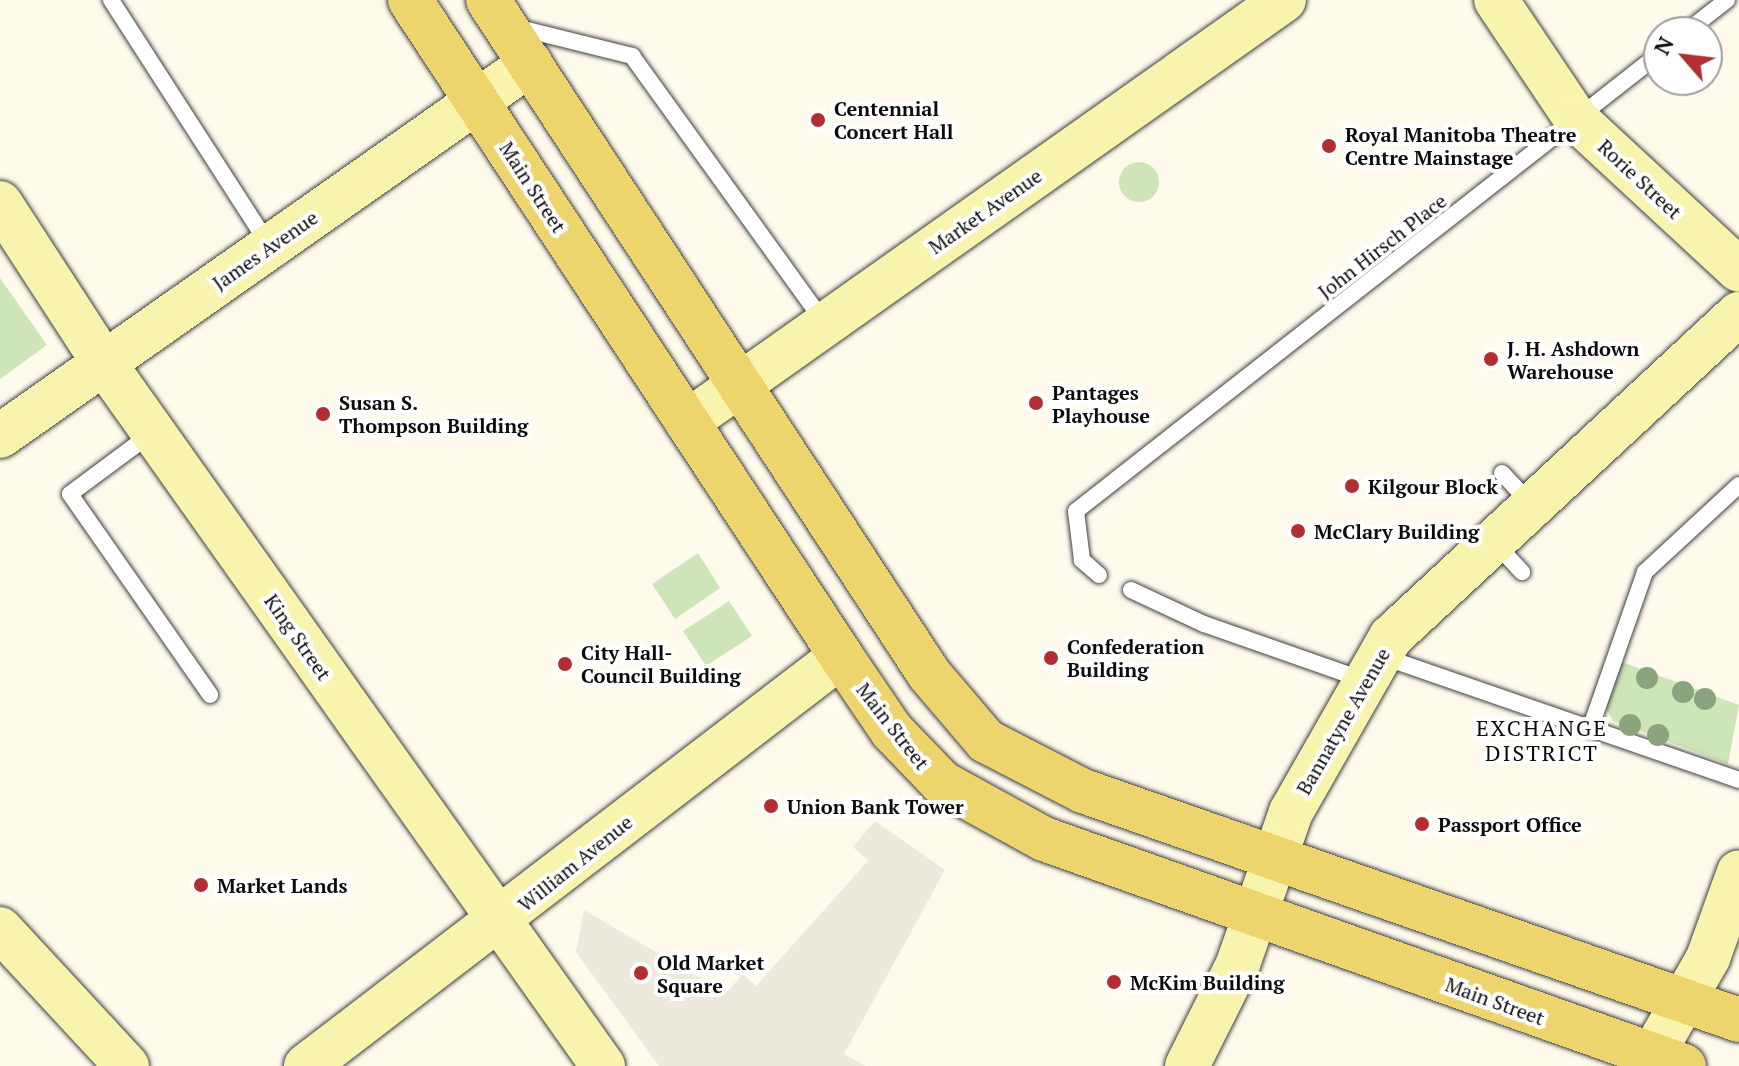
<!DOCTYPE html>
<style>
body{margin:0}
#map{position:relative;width:1739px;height:1066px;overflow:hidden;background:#fefbed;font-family:"PT Serif",serif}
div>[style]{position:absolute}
.green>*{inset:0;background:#cee5b9}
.round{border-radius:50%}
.plaza>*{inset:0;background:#ede9dd}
.roads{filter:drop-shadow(0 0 2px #3f3f3f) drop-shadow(0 0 2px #3f3f3f)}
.lane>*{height:16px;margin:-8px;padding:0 8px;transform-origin:8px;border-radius:8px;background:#fff}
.secondary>*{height:44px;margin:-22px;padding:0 22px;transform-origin:22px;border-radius:22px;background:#f9f4ad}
.primary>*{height:44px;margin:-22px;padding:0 22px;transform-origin:22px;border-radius:22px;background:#eed46d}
.trees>*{width:22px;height:22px;margin:-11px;border-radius:50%;background:#8aa57d}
.dots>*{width:22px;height:22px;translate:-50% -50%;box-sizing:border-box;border:4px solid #fff;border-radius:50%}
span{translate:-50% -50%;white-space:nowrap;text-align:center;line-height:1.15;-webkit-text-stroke:8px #fff;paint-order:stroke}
.poi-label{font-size:20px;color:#0c0c0c;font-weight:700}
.left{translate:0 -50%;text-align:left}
.street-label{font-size:20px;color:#0c0c0c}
.neighbourhood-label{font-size:22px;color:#0c0c0c;letter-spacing:2px}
.north{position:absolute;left:1643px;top:16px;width:80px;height:80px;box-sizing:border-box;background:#fff;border:2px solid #9e9e9e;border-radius:50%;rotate:298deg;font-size:22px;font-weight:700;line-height:32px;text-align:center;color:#0c0c0c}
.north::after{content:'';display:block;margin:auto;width:28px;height:36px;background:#b12f30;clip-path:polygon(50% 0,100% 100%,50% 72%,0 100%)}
</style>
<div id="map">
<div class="green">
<div class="round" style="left:1119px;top:162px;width:40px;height:40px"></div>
<div style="clip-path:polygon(0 278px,47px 345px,0 379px)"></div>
<div style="clip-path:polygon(698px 553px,720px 588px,675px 619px,652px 584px)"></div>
<div style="clip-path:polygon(729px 601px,752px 636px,706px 666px,683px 631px)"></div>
<div style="clip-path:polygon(1622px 662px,1739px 705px,1728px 764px,1613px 721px,1606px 707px)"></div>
</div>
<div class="plaza">
<div style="clip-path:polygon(875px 821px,945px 870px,844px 1054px,866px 1066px,659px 1066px,576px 952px,584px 910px,726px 993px,743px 974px,756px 986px,868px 861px,853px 847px)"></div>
</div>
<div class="roads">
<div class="lane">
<div style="left:111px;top:0;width:290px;rotate:57.2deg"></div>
<div style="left:515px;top:27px;width:121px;rotate:13.9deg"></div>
<div style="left:632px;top:56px;width:328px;rotate:54.2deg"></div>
<div style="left:1686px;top:32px;width:52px;rotate:-38deg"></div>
<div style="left:152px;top:433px;width:102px;rotate:143.4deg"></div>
<div style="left:70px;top:494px;width:245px;rotate:55.1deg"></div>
<div style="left:1502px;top:473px;width:42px;rotate:46.9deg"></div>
<div style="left:1495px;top:543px;width:40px;rotate:47deg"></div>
<div style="left:1099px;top:575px;width:23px;rotate:-139deg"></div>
<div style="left:1082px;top:560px;width:49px;rotate:-97deg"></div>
<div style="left:1076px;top:511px;width:741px;rotate:-38.09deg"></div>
<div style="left:1131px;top:590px;width:81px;rotate:25deg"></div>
<div style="left:1204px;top:624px;width:170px;rotate:19.3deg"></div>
<div style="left:1381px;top:656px;width:379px;rotate:19.1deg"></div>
<div style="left:1590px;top:729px;width:166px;rotate:-70.7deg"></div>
<div style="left:1645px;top:572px;width:128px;rotate:-42.8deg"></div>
</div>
<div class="secondary">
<div style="left:1496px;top:0;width:143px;rotate:56.1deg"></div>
<div style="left:1576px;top:119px;width:222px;rotate:42.8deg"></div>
<div style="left:0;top:203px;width:191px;rotate:57deg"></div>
<div style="left:104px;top:363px;width:862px;rotate:54.63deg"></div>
<div style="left:687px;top:422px;width:731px;rotate:-35.26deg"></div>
<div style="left:0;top:436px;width:648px;rotate:-35.06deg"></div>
<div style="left:0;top:929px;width:187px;rotate:47.2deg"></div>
<div style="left:306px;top:1066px;width:674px;rotate:-37.46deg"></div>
<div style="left:1187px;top:1066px;width:114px;rotate:-63.4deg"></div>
<div style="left:1238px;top:964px;width:161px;rotate:-70.8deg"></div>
<div style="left:1291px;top:812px;width:202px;rotate:-60.3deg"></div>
<div style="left:1391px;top:637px;width:475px;rotate:-42.9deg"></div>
<div style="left:1646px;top:1066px;width:125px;rotate:-60.1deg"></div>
<div style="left:1708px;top:958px;width:91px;rotate:-70.2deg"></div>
</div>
<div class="primary">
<div style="left:410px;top:0;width:785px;rotate:56.69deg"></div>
<div style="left:841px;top:656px;width:91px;rotate:55.8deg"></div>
<div style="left:892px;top:731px;width:72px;rotate:46.1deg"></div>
<div style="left:942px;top:783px;width:116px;rotate:28.8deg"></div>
<div style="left:1044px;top:839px;width:679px;rotate:19.53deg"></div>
<div style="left:488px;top:0;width:805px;rotate:56.8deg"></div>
<div style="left:929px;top:674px;width:88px;rotate:49.6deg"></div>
<div style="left:986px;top:741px;width:109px;rotate:27.3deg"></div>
<div style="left:1083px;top:791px;width:695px;rotate:19.24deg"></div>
</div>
</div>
<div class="trees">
<div style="left:1647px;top:678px"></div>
<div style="left:1683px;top:692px"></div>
<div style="left:1705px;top:699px"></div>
<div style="left:1630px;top:725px"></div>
<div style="left:1658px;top:735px"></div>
</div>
<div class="dots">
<div style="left:818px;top:120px;background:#b12f30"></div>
<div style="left:1329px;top:146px;background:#b12f30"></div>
<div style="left:1491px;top:359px;background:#b12f30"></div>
<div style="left:1036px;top:403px;background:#b12f30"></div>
<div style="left:323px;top:414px;background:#b12f30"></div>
<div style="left:1352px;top:486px;background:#b12f30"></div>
<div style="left:1298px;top:531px;background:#b12f30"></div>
<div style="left:1051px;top:658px;background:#b12f30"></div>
<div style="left:565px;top:664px;background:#b12f30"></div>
<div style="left:771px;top:806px;background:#b12f30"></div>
<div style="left:1422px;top:824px;background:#b12f30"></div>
<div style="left:201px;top:885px;background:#b12f30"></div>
<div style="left:641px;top:973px;background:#b12f30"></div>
<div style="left:1114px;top:982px;background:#b12f30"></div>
</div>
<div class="poi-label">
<span class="left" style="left:834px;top:120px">Centennial<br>Concert Hall</span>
<span class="left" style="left:1345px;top:146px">Royal Manitoba Theatre<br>Centre Mainstage</span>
<span class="left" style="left:1507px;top:360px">J. H. Ashdown<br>Warehouse</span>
<span class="left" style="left:1052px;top:404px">Pantages<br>Playhouse</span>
<span class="left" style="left:339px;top:414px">Susan S.<br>Thompson Building</span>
<span class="left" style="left:1368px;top:486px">Kilgour Block</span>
<span class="left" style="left:1314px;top:531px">McClary Building</span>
<span class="left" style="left:1067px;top:658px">Confederation<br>Building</span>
<span class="left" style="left:581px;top:664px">City Hall-<br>Council Building</span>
<span class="left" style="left:787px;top:806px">Union Bank Tower</span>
<span class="left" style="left:1438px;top:824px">Passport Office</span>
<span class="left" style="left:217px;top:885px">Market Lands</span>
<span class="left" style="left:657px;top:974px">Old Market<br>Square</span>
<span class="left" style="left:1130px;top:982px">McKim Building</span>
</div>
<div class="street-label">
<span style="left:1640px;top:179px;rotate:43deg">Rorie Street</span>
<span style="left:533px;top:187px;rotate:57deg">Main Street</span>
<span style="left:985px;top:211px;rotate:-35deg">Market Avenue</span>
<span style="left:1382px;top:246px;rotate:-38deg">John Hirsch Place</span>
<span style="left:265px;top:250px;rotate:-35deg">James Avenue</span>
<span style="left:298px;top:637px;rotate:55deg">King Street</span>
<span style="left:1343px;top:721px;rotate:-60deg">Bannatyne Avenue</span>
<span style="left:893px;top:726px;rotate:52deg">Main Street</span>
<span style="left:575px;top:863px;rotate:-39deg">William Avenue</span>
<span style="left:1495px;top:1001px;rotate:20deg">Main Street</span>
</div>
<div class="neighbourhood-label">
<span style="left:1542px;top:740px">EXCHANGE<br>DISTRICT</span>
</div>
<div class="north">N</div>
</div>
